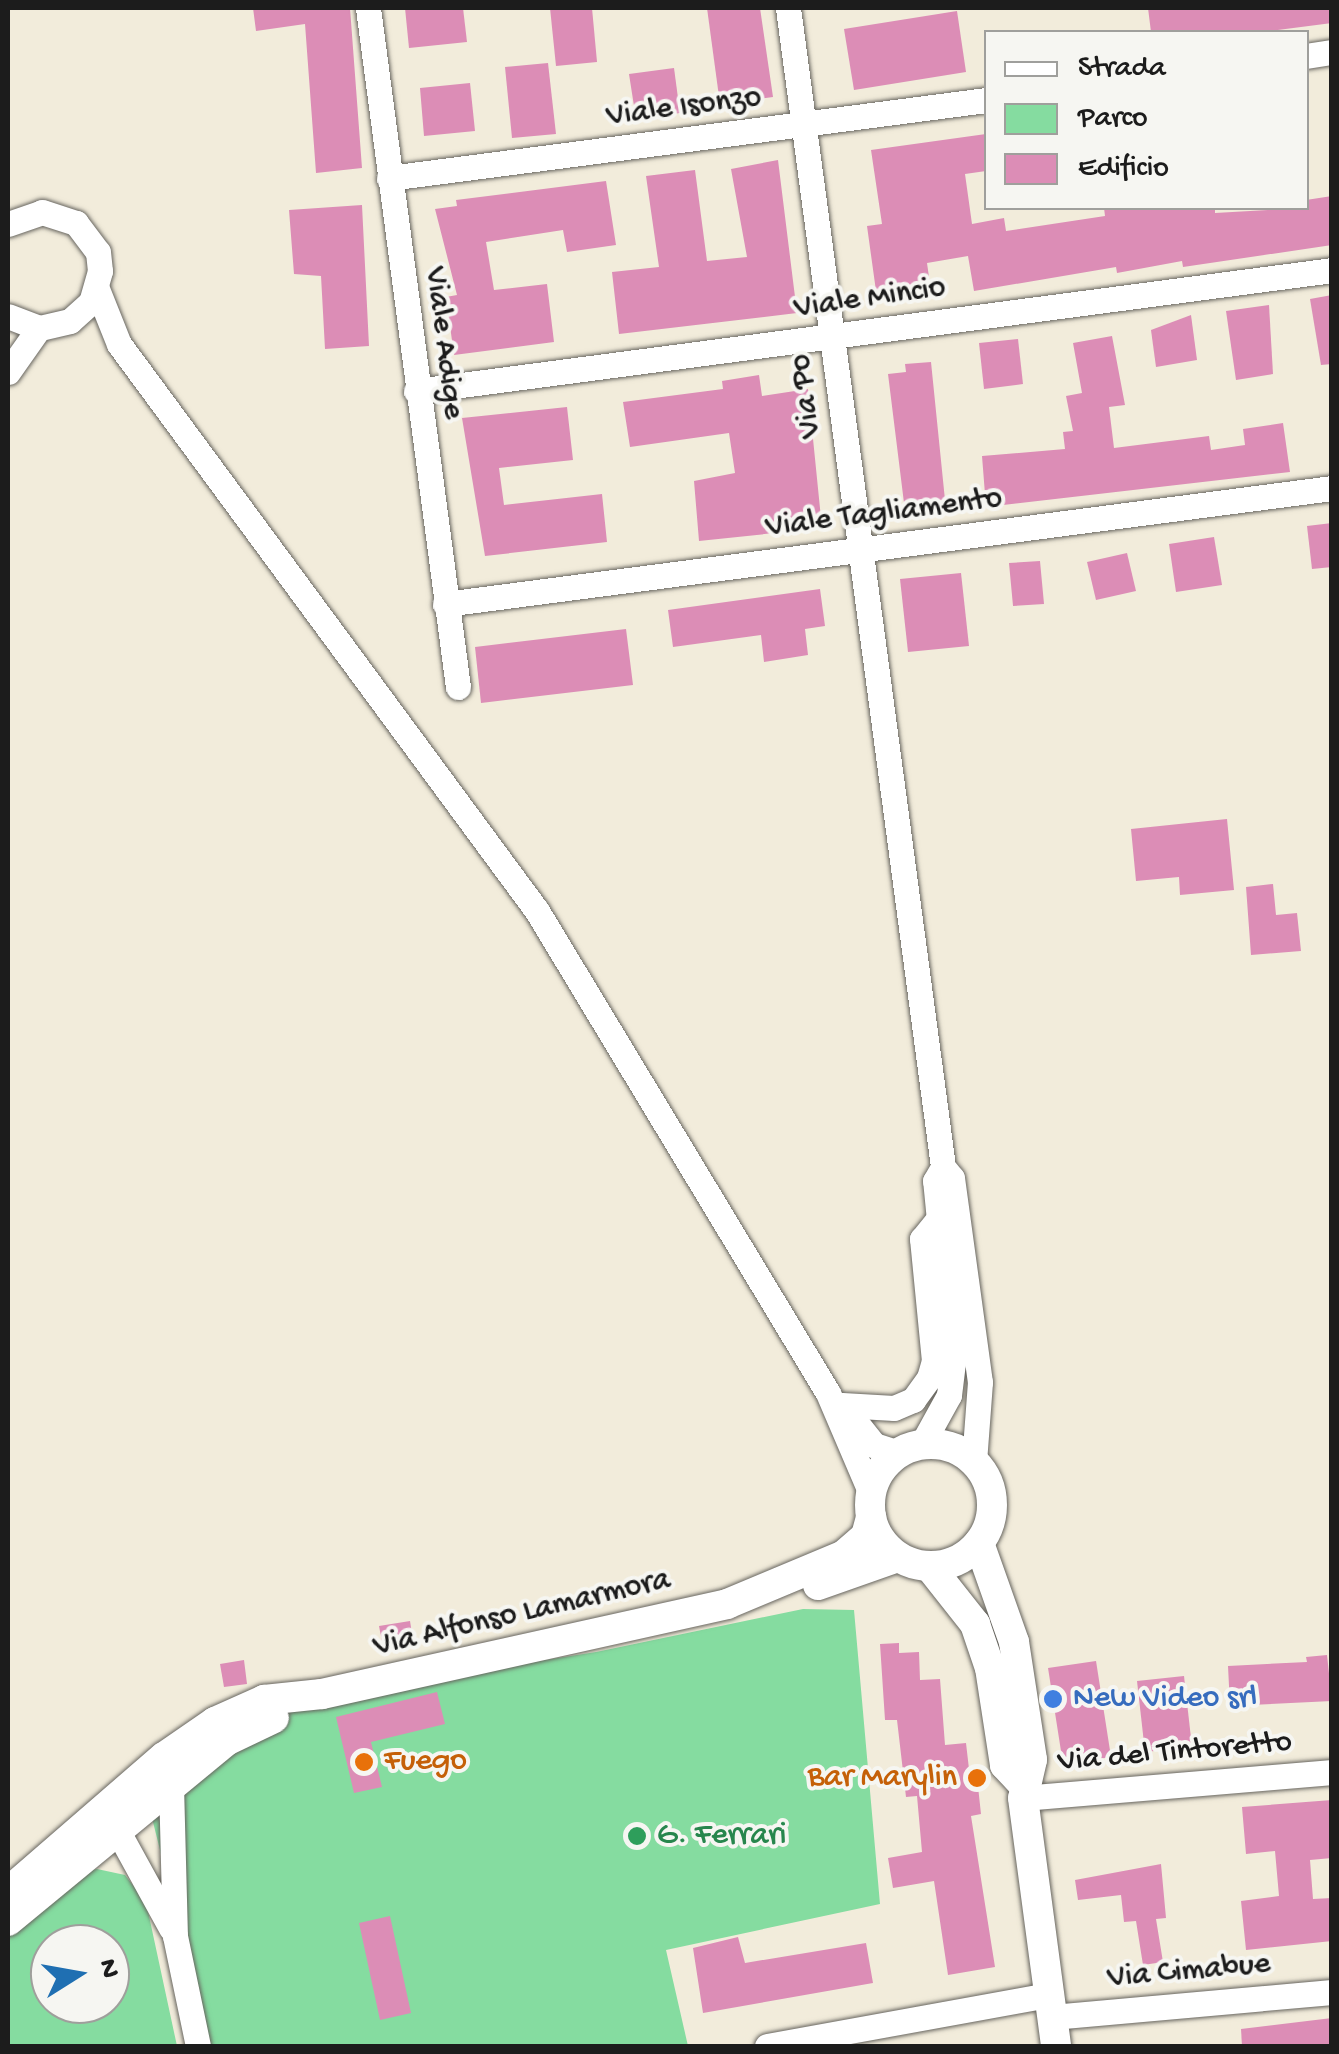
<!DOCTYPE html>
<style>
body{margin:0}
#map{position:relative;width:1339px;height:2054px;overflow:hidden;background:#f2ecdb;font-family:"Gochi Hand",sans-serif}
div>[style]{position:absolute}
.green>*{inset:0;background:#85dca0}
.building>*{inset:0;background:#dc8db6}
.roads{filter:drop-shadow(0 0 2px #67655f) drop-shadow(0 0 2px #67655f)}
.minor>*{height:25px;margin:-12.5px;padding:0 12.5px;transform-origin:12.5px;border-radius:12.5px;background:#fff}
.tertiary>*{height:30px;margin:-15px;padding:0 15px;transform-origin:15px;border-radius:15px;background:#fff}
.tertiary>.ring{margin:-15px;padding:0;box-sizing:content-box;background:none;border:30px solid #fff;border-radius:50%}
.dots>*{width:28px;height:28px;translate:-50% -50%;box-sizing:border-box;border:5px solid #f6f6f2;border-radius:50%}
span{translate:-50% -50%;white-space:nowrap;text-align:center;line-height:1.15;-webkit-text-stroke:8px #f6f6f2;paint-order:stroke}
.street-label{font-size:32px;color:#1c1c1c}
.shop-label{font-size:32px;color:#366cbe}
.left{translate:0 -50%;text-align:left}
.food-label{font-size:32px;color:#c56008}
.right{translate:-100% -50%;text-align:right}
.leisure-label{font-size:32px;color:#27864d}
.frame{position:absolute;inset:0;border:10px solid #1c1c1c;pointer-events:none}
.legend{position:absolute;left:984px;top:30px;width:325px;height:180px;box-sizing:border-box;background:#f6f6f2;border:2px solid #9f9f9c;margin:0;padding:12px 18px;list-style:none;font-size:30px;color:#1c1c1c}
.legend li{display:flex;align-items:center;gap:20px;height:50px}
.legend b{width:50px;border:2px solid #9f9f9c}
.north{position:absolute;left:30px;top:1924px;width:100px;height:100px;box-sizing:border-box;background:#f6f6f2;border:2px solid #9f9f9c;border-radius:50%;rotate:79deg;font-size:28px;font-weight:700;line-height:40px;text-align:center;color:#1c1c1c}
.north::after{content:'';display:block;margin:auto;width:35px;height:45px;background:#1f6fb2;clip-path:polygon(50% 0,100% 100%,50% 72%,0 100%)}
</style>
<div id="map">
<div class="green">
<div style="clip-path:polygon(803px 1609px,854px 1610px,880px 1904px,666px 1950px,688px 2046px,209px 2046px,145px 1790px,304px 1698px,596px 1652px)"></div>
<div style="clip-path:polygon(evenodd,97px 1869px,125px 1875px,146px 1902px,177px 2046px,8px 2046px,8px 1928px,69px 1874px,97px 1869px,50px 1944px,110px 1944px,110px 2004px,50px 2004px,50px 1944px)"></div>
</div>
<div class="building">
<div style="clip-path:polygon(253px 8px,350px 8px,362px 168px,316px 173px,305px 24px,256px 31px)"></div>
<div style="clip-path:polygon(405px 8px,463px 8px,467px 42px,409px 48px)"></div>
<div style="clip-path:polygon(550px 8px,592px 8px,597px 62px,556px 66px)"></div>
<div style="clip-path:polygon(707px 8px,760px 8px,773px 97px,720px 104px)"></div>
<div style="clip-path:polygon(1148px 8px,1332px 8px,1332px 23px,1262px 32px,1151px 32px)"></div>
<div style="clip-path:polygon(957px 11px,966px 72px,854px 90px,844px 29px)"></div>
<div style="clip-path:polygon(548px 63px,556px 134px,512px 138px,505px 67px)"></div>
<div style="clip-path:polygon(674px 68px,680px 113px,636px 119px,629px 74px)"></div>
<div style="clip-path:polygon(470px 83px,475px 131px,424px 136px,420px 88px)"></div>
<div style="clip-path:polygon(986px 134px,986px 171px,965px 174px,972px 224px,1004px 218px,1006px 231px,1105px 216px,1104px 208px,1215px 208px,1215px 213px,1306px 208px,1306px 200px,1332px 196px,1332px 245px,1183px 267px,1182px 261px,1117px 273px,1116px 267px,974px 291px,968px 256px,927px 263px,930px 284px,876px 291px,867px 226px,882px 224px,871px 150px)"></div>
<div style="clip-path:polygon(778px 160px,797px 313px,619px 334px,612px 272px,659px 267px,646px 176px,695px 170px,707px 261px,747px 257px,731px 169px)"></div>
<div style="clip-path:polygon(606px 181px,616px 245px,567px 252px,563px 230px,486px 242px,494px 290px,547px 284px,554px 342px,454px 355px,446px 297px,457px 295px,435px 209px,457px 206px,456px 200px)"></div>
<div style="clip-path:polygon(362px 205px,369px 346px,325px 349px,321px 276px,294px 274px,289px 210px)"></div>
<div style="clip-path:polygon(1332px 295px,1332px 364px,1321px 365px,1310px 299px)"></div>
<div style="clip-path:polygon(1269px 305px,1273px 374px,1236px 380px,1226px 311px)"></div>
<div style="clip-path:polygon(1191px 315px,1197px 360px,1156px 367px,1151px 330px)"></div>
<div style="clip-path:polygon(1112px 336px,1125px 405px,1109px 407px,1114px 448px,1209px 436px,1211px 450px,1245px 445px,1243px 429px,1283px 423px,1290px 472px,986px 507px,982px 456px,1065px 449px,1063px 432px,1073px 431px,1066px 396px,1082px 393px,1073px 343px)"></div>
<div style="clip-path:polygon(1018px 339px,1023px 384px,984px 389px,979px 343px)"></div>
<div style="clip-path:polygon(931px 362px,945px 500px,904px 503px,888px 374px,906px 372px,905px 364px)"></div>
<div style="clip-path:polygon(759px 375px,762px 396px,808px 389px,822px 528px,699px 541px,694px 481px,735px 473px,729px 433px,630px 447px,623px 402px,723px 389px,722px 381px)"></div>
<div style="clip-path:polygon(567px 407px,573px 460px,499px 468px,504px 505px,602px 494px,607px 542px,485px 556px,462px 418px)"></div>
<div style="clip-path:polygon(1332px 523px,1332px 567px,1312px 569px,1307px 526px)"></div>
<div style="clip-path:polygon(1214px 537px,1222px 585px,1176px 592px,1169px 544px)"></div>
<div style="clip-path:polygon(1127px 553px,1136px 591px,1096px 600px,1087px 562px)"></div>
<div style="clip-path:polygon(1040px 561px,1044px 604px,1013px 606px,1009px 563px)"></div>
<div style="clip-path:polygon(961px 573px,969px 646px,908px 652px,900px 579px)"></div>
<div style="clip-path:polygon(820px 589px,825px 626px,805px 629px,808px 655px,764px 662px,761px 635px,673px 647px,668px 610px)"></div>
<div style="clip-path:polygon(626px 629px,633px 685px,481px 703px,475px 647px)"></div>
<div style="clip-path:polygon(1227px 819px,1234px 890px,1180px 895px,1179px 877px,1136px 881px,1131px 829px)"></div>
<div style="clip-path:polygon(1273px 884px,1276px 915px,1297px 913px,1301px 951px,1251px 955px,1246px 887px)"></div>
<div style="clip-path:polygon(410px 1621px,414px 1646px,384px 1652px,379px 1626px)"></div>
<div style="clip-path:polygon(899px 1643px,899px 1653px,919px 1652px,920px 1680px,940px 1679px,945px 1745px,966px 1743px,969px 1769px,976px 1768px,981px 1814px,971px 1816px,995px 1967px,948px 1975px,934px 1881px,893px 1888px,888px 1858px,922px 1852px,917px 1796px,906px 1797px,897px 1720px,885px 1720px,880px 1644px)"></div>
<div style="clip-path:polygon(1327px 1655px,1332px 1701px,1230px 1706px,1228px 1666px,1307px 1662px,1306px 1657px)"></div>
<div style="clip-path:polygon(244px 1660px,247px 1684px,224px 1687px,220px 1664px)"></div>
<div style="clip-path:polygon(1096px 1661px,1111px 1757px,1063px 1764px,1048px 1668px)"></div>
<div style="clip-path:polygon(1184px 1676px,1192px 1747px,1145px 1752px,1137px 1681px)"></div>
<div style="clip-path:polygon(437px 1692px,445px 1724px,371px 1742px,382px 1787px,354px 1793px,336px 1717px)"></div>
<div style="clip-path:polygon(1332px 1800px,1332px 1858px,1310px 1860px,1313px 1899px,1332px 1898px,1332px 1941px,1246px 1950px,1241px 1901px,1279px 1896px,1275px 1851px,1246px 1854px,1242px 1807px)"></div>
<div style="clip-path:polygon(1161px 1864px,1166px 1918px,1156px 1919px,1163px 1962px,1143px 1965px,1136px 1921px,1124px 1922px,1121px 1895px,1078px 1900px,1075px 1880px)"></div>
<div style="clip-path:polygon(390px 1916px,411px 2013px,380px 2020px,359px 1923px)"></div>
<div style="clip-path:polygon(738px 1937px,745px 1963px,866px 1943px,873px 1983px,703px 2013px,693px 1948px)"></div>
<div style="clip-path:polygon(1332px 2018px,1332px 2046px,1242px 2046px,1241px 2029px)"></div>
</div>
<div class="roads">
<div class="minor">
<div style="left:368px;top:8px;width:685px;rotate:82.45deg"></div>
<div style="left:788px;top:8px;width:1169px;rotate:82.38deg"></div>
<div style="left:943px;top:1167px;width:14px;rotate:51deg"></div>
<div style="left:952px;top:1178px;width:206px;rotate:82.2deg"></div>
<div style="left:980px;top:1382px;width:79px;rotate:94.3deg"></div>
<div style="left:1306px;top:56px;width:26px;rotate:-9deg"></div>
<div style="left:389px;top:178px;width:602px;rotate:-7.44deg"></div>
<div style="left:8px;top:224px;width:36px;rotate:-19deg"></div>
<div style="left:42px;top:212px;width:36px;rotate:18deg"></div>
<div style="left:76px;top:223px;width:36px;rotate:53deg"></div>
<div style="left:98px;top:252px;width:19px;rotate:84deg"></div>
<div style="left:100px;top:271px;width:32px;rotate:106deg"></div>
<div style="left:91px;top:302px;width:28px;rotate:138deg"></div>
<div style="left:70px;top:321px;width:32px;rotate:167deg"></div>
<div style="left:39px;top:328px;width:33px;rotate:-159deg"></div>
<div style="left:97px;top:289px;width:59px;rotate:68.2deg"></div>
<div style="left:119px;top:344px;width:704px;rotate:53.6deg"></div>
<div style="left:537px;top:911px;width:563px;rotate:58.88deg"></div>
<div style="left:828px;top:1393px;width:110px;rotate:66.9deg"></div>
<div style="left:8px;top:372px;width:54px;rotate:-54.8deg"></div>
<div style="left:416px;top:391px;width:924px;rotate:-7.52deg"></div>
<div style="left:445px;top:604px;width:895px;rotate:-7.45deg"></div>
<div style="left:842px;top:1405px;width:52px;rotate:3.3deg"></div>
<div style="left:894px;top:1408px;width:21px;rotate:-23deg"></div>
<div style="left:913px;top:1400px;width:27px;rotate:-54deg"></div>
<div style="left:929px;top:1378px;width:18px;rotate:-74deg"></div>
<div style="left:934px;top:1361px;width:123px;rotate:-95.6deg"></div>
<div style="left:922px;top:1239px;width:27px;rotate:-51deg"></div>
<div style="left:843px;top:1406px;width:50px;rotate:51.5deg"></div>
<div style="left:874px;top:1445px;width:25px;rotate:18deg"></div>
<div style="left:922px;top:1444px;width:56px;rotate:-61.1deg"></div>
<div style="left:949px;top:1395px;width:32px;rotate:-83deg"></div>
<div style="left:953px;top:1363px;width:183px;rotate:-95.6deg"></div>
<div style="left:935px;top:1181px;width:16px;rotate:-60deg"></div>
<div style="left:171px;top:1785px;width:151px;rotate:88.5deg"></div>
<div style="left:175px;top:1936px;width:112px;rotate:78.2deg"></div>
<div style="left:1023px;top:1798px;width:310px;rotate:-4.8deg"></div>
<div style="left:117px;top:1812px;width:16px;rotate:94deg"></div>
<div style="left:116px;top:1828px;width:114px;rotate:61.2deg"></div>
<div style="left:1052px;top:2017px;width:281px;rotate:-5.1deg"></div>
<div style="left:767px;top:2046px;width:287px;rotate:-10.3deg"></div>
</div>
<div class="tertiary">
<div class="ring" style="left:870px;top:1444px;width:92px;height:92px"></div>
<div style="left:979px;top:1543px;width:105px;rotate:70.5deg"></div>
<div style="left:1014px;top:1642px;width:119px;rotate:81.3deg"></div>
<div style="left:1032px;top:1760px;width:39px;rotate:103deg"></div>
<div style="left:1023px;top:1798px;width:250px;rotate:82.4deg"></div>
<div style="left:930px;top:1567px;width:73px;rotate:51.7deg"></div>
<div style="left:975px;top:1624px;width:46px;rotate:71.2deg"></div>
<div style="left:990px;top:1668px;width:98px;rotate:81.2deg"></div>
<div style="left:1005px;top:1765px;width:23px;rotate:47deg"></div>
<div style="left:818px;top:1585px;width:85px;rotate:-19.3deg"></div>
<div style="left:8px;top:1892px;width:206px;rotate:-40.9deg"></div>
<div style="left:164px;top:1757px;width:62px;rotate:-34.5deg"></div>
<div style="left:215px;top:1722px;width:54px;rotate:-24.2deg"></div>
<div style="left:264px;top:1700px;width:58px;rotate:-5.9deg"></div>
<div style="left:322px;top:1694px;width:415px;rotate:-12.5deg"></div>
<div style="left:727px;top:1604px;width:127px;rotate:-22.7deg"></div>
<div style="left:844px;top:1555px;width:29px;rotate:-41deg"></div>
<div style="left:866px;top:1536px;width:20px;rotate:-75deg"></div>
<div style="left:8px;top:1921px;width:283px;rotate:-39.5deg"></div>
<div style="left:226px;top:1741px;width:53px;rotate:-25.6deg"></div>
</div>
</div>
<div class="dots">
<div style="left:1053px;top:1699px;background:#3f7fe0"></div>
<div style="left:364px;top:1762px;background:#e8710a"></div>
<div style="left:977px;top:1778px;background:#e8710a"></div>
<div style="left:637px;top:1836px;background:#2e9e5b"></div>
</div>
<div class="street-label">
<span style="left:684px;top:108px;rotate:-7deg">Viale Isonzo</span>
<span style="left:870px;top:299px;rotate:-8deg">Viale Mincio</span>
<span style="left:443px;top:343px;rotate:83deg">Viale Adige</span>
<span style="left:807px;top:396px;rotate:-97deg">Via Po</span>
<span style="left:884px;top:514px;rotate:-7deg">Viale Tagliamento</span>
<span style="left:522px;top:1614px;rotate:-13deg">Via Alfonso Lamarmora</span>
<span style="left:1175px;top:1753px;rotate:-5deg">Via del Tintoretto</span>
<span style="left:1189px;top:1972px;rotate:-5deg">Via Cimabue</span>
</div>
<div class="shop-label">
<span class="left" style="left:1073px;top:1699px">New Video srl</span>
</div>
<div class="food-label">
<span class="left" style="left:384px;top:1762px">Fuego</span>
<span class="right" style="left:957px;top:1778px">Bar Marylin</span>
</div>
<div class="leisure-label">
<span class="left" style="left:657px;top:1836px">G. Ferrari</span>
</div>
<div class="frame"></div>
<ul class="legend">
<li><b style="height:12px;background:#fff"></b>Strada</li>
<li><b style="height:28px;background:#85dca0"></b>Parco</li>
<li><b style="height:28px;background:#dc8db6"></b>Edificio</li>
</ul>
<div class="north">N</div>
</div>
